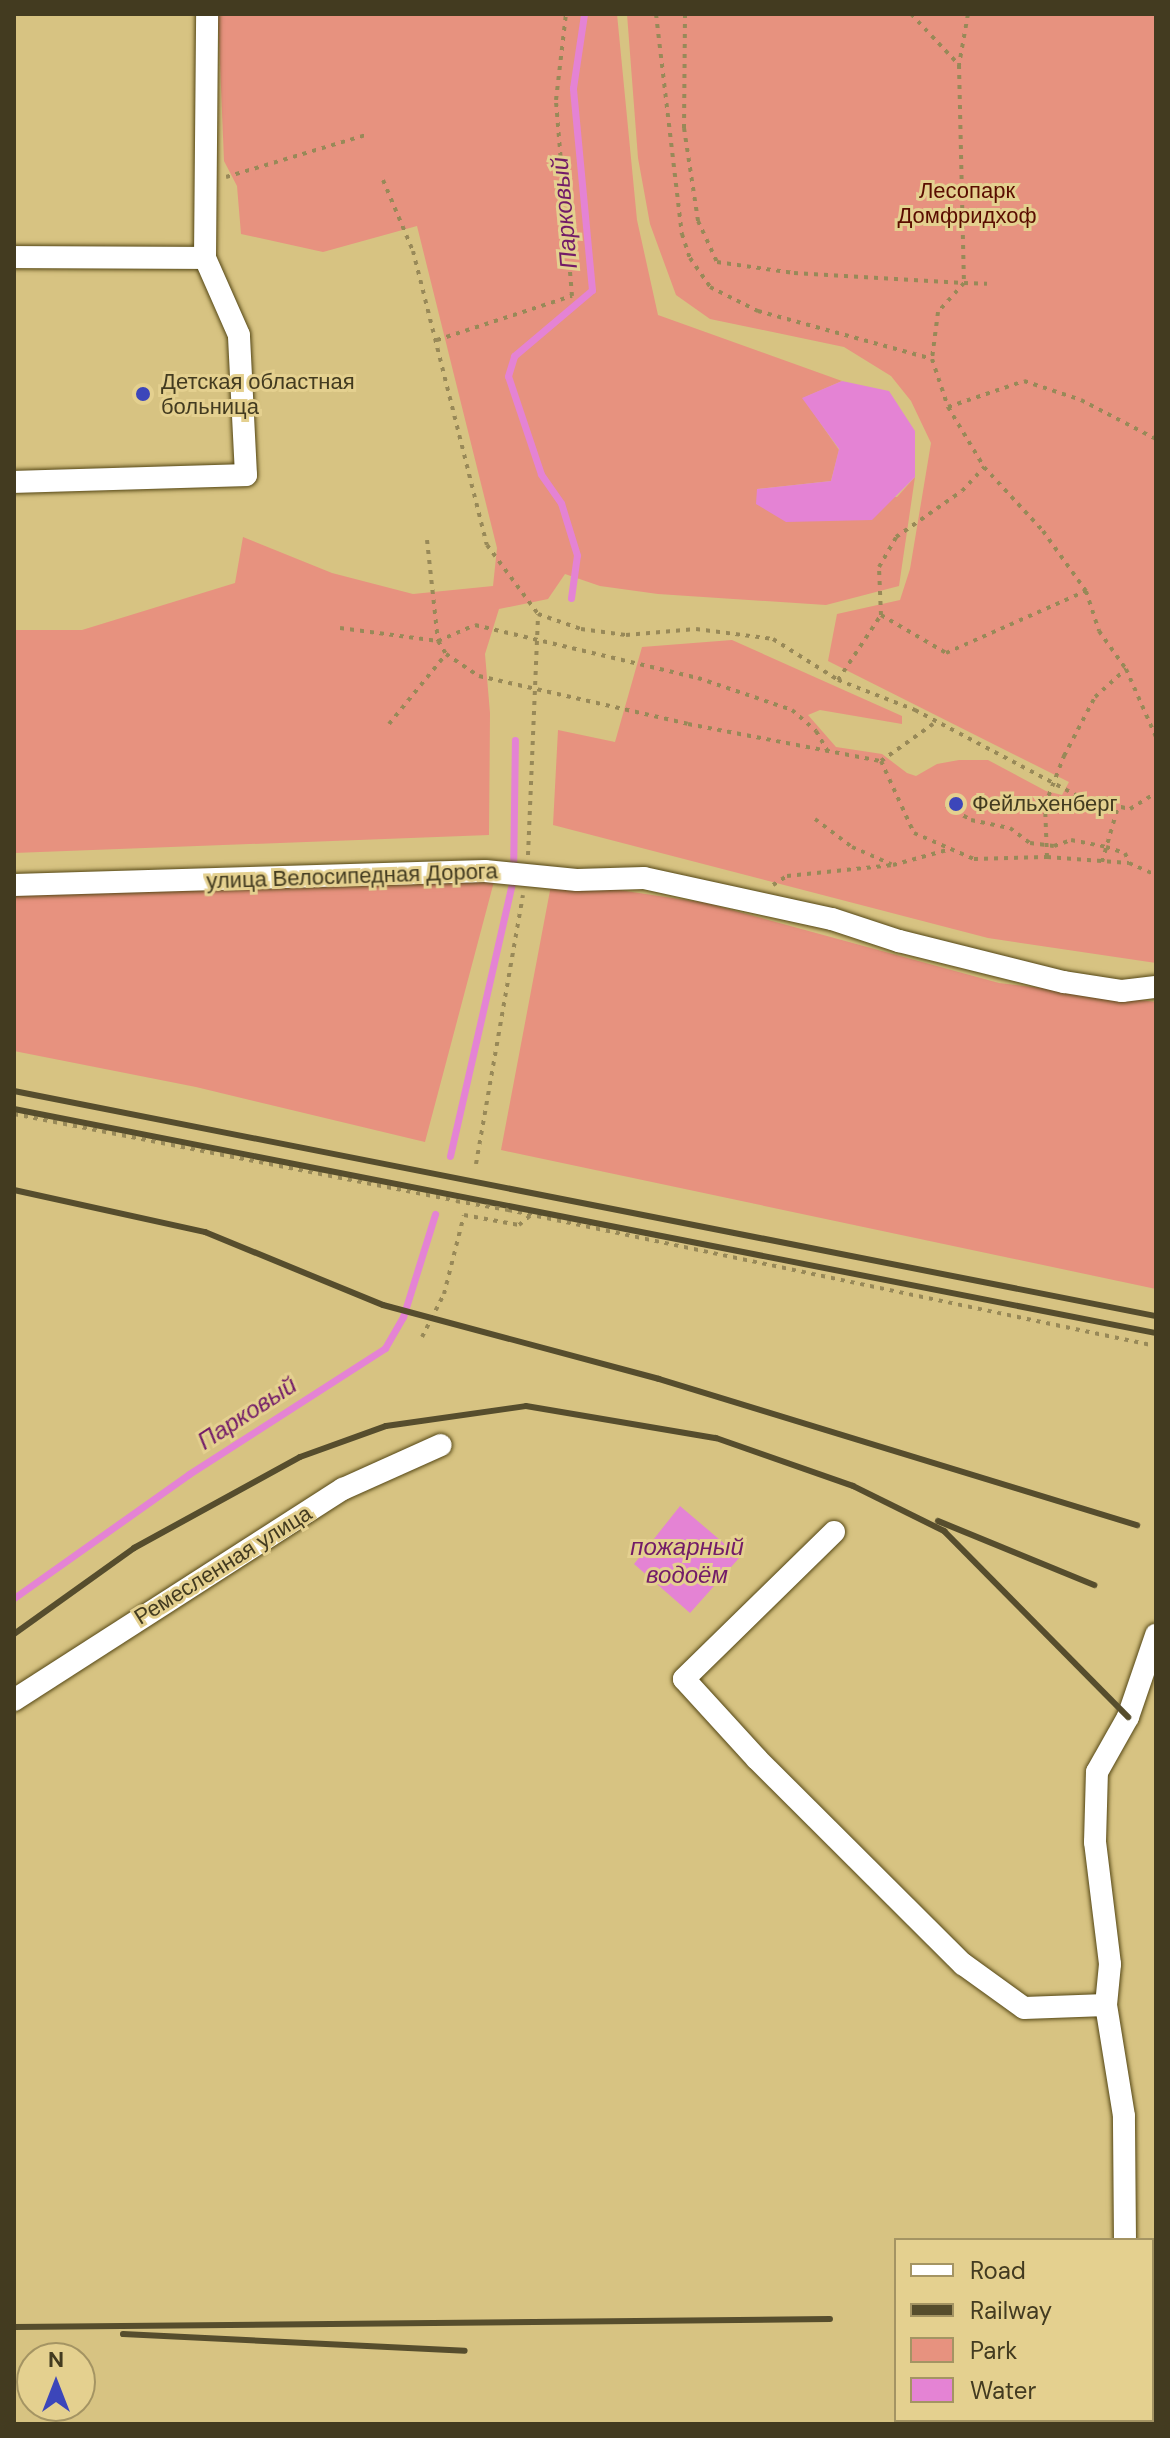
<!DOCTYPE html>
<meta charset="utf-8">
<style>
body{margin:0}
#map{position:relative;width:1170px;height:2438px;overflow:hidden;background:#d7c382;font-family:"DM Sans",sans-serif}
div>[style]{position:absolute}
.green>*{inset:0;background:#e7927f}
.water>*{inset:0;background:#e483d4}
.stream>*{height:7px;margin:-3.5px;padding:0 3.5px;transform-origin:3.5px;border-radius:3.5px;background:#e483d4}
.path>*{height:4px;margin-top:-2px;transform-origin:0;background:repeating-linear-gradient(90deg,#988958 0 4px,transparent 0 10px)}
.roads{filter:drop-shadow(0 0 2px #544614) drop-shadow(0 0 2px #544614)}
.minor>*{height:22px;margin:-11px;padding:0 11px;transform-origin:11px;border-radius:11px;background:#fff}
.rail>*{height:6px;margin:-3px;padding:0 3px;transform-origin:3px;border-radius:3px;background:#564d2d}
.path-bridge>*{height:4px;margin-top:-2px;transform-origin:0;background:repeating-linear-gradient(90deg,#988958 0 4px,transparent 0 10px)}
.dots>*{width:22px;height:22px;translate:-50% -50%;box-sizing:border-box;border:4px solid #e4d08f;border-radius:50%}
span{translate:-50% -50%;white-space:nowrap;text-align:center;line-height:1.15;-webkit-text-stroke:6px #e4d08f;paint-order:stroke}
.park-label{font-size:22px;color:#5a0d00}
.poi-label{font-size:22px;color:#433b20}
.left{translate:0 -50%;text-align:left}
.street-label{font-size:22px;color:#433b20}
.water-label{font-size:24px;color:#721b68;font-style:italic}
.frame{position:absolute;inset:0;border:16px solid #433b20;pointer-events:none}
.legend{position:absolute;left:894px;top:2238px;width:260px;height:184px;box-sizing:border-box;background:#e4d08f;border:2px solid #a49463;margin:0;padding:10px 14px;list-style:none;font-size:24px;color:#433b20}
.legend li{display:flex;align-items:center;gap:16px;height:40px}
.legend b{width:40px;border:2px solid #a49463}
.north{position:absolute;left:16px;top:2342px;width:80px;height:80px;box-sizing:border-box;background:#e4d08f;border:2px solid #a49463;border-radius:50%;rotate:0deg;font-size:22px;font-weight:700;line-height:32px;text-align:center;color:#433b20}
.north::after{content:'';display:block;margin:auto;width:28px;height:36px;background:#3c46ba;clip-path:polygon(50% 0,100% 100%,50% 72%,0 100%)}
</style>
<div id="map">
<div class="green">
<div style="clip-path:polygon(218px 14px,617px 14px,637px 220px,658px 315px,842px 381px,803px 398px,839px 450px,831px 481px,757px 489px,897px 497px,915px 477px,899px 586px,826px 605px,658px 594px,600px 586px,565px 574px,548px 599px,499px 609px,485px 654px,490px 713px,489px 835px,14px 853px,14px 630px,82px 630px,235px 583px,243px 537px,332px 573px,413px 594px,493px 586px,497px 548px,417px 226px,323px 252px,241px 234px,237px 186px,224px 161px)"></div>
<div style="clip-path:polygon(627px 14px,1156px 14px,1156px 963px,988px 938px,553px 825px,558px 730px,615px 742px,642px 647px,732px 640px,902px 716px,902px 724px,820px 710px,808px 715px,836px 747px,882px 754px,907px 773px,916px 776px,937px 764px,959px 760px,988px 760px,1046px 791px,1062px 795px,1069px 782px,828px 661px,837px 614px,900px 600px,910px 569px,931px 443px,911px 401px,891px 376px,844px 347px,710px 319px,676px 295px,650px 224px,638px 158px)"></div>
<div style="clip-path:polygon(496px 874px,425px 1142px,196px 1087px,14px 1051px,14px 892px)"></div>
<div style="clip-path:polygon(552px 880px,706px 903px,999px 983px,1156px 1002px,1156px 1289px,501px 1150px)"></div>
</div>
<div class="water">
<div style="clip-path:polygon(842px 381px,889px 391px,915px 431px,915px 477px,872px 520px,786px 522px,756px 504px,757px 489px,831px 481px,839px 449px,802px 398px)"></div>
<div style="clip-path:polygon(680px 1506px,740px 1557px,690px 1613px,634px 1564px)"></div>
</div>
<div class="stream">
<div style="left:571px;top:598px;width:43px;rotate:-82.1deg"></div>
<div style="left:577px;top:555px;width:54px;rotate:-107.1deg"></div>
<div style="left:561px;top:503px;width:35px;rotate:-125deg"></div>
<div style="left:541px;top:474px;width:103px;rotate:-108.6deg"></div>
<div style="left:508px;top:376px;width:21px;rotate:-73deg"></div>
<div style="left:514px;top:356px;width:102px;rotate:-40.2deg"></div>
<div style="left:592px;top:290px;width:203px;rotate:-95.4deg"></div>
<div style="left:573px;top:88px;width:75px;rotate:-81.5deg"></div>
<div style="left:450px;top:1156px;width:284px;rotate:-77.2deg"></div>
<div style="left:513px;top:879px;width:139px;rotate:-89.2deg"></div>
<div style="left:14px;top:1598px;width:214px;rotate:-35.3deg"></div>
<div style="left:189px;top:1474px;width:233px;rotate:-32.7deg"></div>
<div style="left:385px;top:1348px;width:36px;rotate:-60deg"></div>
<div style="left:403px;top:1317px;width:108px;rotate:-72.7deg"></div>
</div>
<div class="path">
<div style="left:656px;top:14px;width:222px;rotate:83.3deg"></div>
<div style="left:682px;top:234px;width:25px;rotate:72deg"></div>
<div style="left:690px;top:258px;width:35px;rotate:55deg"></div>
<div style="left:710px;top:287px;width:54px;rotate:26.6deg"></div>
<div style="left:758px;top:311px;width:180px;rotate:15.4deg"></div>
<div style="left:932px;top:359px;width:51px;rotate:71.6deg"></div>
<div style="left:948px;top:407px;width:70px;rotate:59deg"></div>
<div style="left:984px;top:467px;width:87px;rotate:47.3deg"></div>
<div style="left:1043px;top:531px;width:74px;rotate:54.4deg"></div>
<div style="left:1086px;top:591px;width:42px;rotate:72deg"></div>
<div style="left:1099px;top:631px;width:47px;rotate:54.6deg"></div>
<div style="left:1126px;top:669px;width:74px;rotate:66.2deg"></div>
<div style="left:685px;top:14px;width:114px;rotate:90.5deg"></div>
<div style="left:684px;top:128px;width:94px;rotate:81.4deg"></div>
<div style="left:698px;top:221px;width:45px;rotate:65.1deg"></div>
<div style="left:717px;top:262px;width:78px;rotate:8.1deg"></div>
<div style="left:794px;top:273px;width:170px;rotate:3.4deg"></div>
<div style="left:964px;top:283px;width:39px;rotate:132deg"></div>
<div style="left:938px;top:312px;width:47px;rotate:97.3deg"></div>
<div style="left:911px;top:14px;width:70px;rotate:46.7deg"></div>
<div style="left:968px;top:14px;width:52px;rotate:100deg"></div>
<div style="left:959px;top:65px;width:218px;rotate:88.7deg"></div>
<div style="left:964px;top:283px;width:23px;rotate:2deg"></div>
<div style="left:226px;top:177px;width:149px;rotate:-16.7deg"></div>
<div style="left:383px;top:180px;width:77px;rotate:67.1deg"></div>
<div style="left:413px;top:251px;width:303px;rotate:75.9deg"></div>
<div style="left:487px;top:545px;width:86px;rotate:53.5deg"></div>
<div style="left:538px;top:614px;width:46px;rotate:19.2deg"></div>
<div style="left:581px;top:629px;width:45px;rotate:7.6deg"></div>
<div style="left:626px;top:635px;width:70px;rotate:-4.9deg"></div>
<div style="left:696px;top:629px;width:78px;rotate:7.4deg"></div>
<div style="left:773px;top:639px;width:77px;rotate:32.2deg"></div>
<div style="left:838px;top:680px;width:83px;rotate:21.3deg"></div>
<div style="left:915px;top:710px;width:189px;rotate:27.8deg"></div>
<div style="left:1082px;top:798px;width:49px;rotate:12.9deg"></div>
<div style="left:1130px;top:809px;width:31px;rotate:-32deg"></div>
<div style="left:437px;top:340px;width:142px;rotate:-18.1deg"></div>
<div style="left:572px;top:296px;width:197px;rotate:-94.7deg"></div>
<div style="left:556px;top:100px;width:87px;rotate:-83.4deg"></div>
<div style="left:948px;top:407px;width:80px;rotate:-18.9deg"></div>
<div style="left:1024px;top:381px;width:60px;rotate:18.4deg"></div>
<div style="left:1081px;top:400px;width:85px;rotate:27.5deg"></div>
<div style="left:427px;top:540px;width:102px;rotate:83.8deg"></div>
<div style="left:438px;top:641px;width:40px;rotate:-23.4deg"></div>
<div style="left:881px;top:615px;width:75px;rotate:30.3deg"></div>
<div style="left:946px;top:653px;width:153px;rotate:-23.9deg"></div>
<div style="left:340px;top:628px;width:99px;rotate:7.6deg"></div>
<div style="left:438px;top:641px;width:15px;rotate:58deg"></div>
<div style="left:446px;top:654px;width:40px;rotate:34deg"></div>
<div style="left:698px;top:678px;width:99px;rotate:18.8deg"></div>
<div style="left:792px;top:710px;width:32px;rotate:41deg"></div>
<div style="left:816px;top:731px;width:24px;rotate:60deg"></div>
<div style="left:838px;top:680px;width:78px;rotate:-56.5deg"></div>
<div style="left:881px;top:615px;width:48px;rotate:-92.4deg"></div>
<div style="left:879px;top:567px;width:34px;rotate:-60deg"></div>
<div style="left:896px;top:537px;width:80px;rotate:-34.9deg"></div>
<div style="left:962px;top:491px;width:33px;rotate:-47deg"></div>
<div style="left:389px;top:724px;width:90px;rotate:-50.8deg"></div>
<div style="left:688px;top:724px;width:197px;rotate:10.9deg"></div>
<div style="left:881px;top:761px;width:79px;rotate:65.4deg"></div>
<div style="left:914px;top:833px;width:65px;rotate:23.4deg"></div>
<div style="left:974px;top:859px;width:73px;rotate:-1.6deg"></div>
<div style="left:1047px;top:857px;width:82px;rotate:4.2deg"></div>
<div style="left:1129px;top:863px;width:30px;rotate:24deg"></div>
<div style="left:881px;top:761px;width:64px;rotate:-35.4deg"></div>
<div style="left:946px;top:806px;width:29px;rotate:29deg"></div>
<div style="left:971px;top:820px;width:40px;rotate:12deg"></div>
<div style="left:1010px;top:828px;width:25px;rotate:37deg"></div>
<div style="left:1030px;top:843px;width:24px;rotate:7deg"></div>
<div style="left:1054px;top:846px;width:18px;rotate:-19deg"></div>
<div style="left:1071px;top:840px;width:36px;rotate:11deg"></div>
<div style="left:1106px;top:847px;width:20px;rotate:18deg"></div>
<div style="left:1125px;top:853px;width:11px;rotate:68deg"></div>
<div style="left:815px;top:819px;width:46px;rotate:37.1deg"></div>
<div style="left:852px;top:847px;width:43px;rotate:23.6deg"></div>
<div style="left:528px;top:855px;width:241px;rotate:-87.6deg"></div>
<div style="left:1047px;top:857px;width:52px;rotate:-92.2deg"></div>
<div style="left:1045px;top:805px;width:53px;rotate:-68.8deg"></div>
<div style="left:1064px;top:756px;width:67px;rotate:-62.3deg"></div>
<div style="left:1095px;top:697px;width:42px;rotate:-42.1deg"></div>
<div style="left:1102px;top:862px;width:57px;rotate:-73.8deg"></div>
<div style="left:773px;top:885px;width:17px;rotate:-33deg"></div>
<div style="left:787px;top:876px;width:107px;rotate:-5.9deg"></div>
<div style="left:893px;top:865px;width:56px;rotate:-15.5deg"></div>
<div style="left:14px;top:1114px;width:450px;rotate:11.1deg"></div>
<div style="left:476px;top:1164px;width:273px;rotate:-80.1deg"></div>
<div style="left:508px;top:1210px;width:662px;rotate:11.85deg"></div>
<div style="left:422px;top:1337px;width:48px;rotate:-62.9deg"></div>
<div style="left:444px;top:1294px;width:81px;rotate:-75.8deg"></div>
<div style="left:464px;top:1215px;width:56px;rotate:10.3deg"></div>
<div style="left:519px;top:1225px;width:16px;rotate:-40deg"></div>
</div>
<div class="roads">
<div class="minor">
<div style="left:14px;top:257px;width:191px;rotate:0.3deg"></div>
<div style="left:14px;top:482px;width:232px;rotate:-1.7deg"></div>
<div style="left:246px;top:475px;width:140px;rotate:-92.9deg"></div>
<div style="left:239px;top:335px;width:84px;rotate:-113.8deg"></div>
<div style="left:205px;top:258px;width:244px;rotate:-89.5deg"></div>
<div style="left:14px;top:885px;width:471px;rotate:-1.7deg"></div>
<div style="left:485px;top:871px;width:92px;rotate:5.6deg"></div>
<div style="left:577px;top:880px;width:67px;rotate:-1.7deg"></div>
<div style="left:644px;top:878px;width:192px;rotate:12.3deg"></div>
<div style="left:832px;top:919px;width:71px;rotate:18.2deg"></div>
<div style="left:899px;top:941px;width:170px;rotate:14deg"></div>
<div style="left:1064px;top:982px;width:59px;rotate:8.8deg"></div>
<div style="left:1122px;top:991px;width:34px;rotate:-7deg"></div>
<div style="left:834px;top:1532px;width:210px;rotate:135.6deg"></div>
<div style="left:684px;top:1679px;width:108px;rotate:47.6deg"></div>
<div style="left:757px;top:1759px;width:291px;rotate:44.9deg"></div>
<div style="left:963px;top:1964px;width:75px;rotate:35.8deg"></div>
<div style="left:1024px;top:2008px;width:82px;rotate:-2.1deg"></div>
<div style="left:14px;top:1700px;width:391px;rotate:-32.7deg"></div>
<div style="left:343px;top:1489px;width:107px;rotate:-24.2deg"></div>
<div style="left:1125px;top:2240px;width:124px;rotate:-90.5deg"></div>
<div style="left:1124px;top:2116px;width:112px;rotate:-99.2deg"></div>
<div style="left:1106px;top:2005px;width:41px;rotate:-84.4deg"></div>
<div style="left:1110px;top:1964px;width:123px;rotate:-97deg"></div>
<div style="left:1095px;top:1842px;width:70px;rotate:-88.4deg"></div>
<div style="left:1097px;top:1772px;width:63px;rotate:-60.6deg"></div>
<div style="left:1128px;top:1717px;width:87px;rotate:-71.1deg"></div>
</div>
</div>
<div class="rail">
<div style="left:14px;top:1091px;width:1164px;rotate:11.15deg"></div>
<div style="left:14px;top:1109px;width:1164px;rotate:11.1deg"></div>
<div style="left:14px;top:1190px;width:196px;rotate:12.4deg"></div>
<div style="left:205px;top:1232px;width:192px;rotate:22.3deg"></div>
<div style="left:383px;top:1305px;width:286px;rotate:15deg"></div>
<div style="left:659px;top:1379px;width:500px;rotate:17deg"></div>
<div style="left:938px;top:1521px;width:169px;rotate:22.3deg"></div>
<div style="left:14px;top:1634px;width:148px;rotate:-35.6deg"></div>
<div style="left:134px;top:1548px;width:189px;rotate:-28.7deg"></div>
<div style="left:300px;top:1457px;width:91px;rotate:-19.8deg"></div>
<div style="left:386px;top:1426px;width:141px;rotate:-8.1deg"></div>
<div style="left:526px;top:1406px;width:193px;rotate:9.6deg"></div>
<div style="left:716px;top:1438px;width:145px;rotate:19.3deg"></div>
<div style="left:853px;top:1486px;width:102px;rotate:26.3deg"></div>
<div style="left:944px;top:1531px;width:262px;rotate:45.3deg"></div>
<div style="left:14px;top:2327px;width:816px;rotate:-0.56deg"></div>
<div style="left:123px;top:2334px;width:342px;rotate:2.8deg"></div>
</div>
<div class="path-bridge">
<div style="left:475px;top:625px;width:229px;rotate:13.4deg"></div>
<div style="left:479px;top:676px;width:214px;rotate:12.9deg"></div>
<div style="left:456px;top:1201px;width:53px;rotate:9.8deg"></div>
</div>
<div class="dots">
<div style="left:143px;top:394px;background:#3c46ba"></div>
<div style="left:956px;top:804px;background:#3c46ba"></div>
</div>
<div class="park-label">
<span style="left:967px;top:203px">Лесопарк<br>Домфридхоф</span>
</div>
<div class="poi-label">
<span class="left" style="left:161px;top:394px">Детская областная<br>больница</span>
<span class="left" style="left:972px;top:804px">Фейльхенберг</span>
</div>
<div class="street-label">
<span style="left:352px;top:876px;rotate:-2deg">улица Велосипедная Дорога</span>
<span style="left:223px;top:1565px;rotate:-32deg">Ремесленная улица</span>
</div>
<div class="water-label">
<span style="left:564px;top:213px;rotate:-95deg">Парковый</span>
<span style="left:247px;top:1413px;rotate:-33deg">Парковый</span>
<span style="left:687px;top:1561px">пожарный<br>водоём</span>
</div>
<div class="frame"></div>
<ul class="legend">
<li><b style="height:10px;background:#fff"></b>Road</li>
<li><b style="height:10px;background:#564d2d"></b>Railway</li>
<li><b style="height:22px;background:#e7927f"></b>Park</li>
<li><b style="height:22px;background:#e483d4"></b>Water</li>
</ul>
<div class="north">N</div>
</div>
